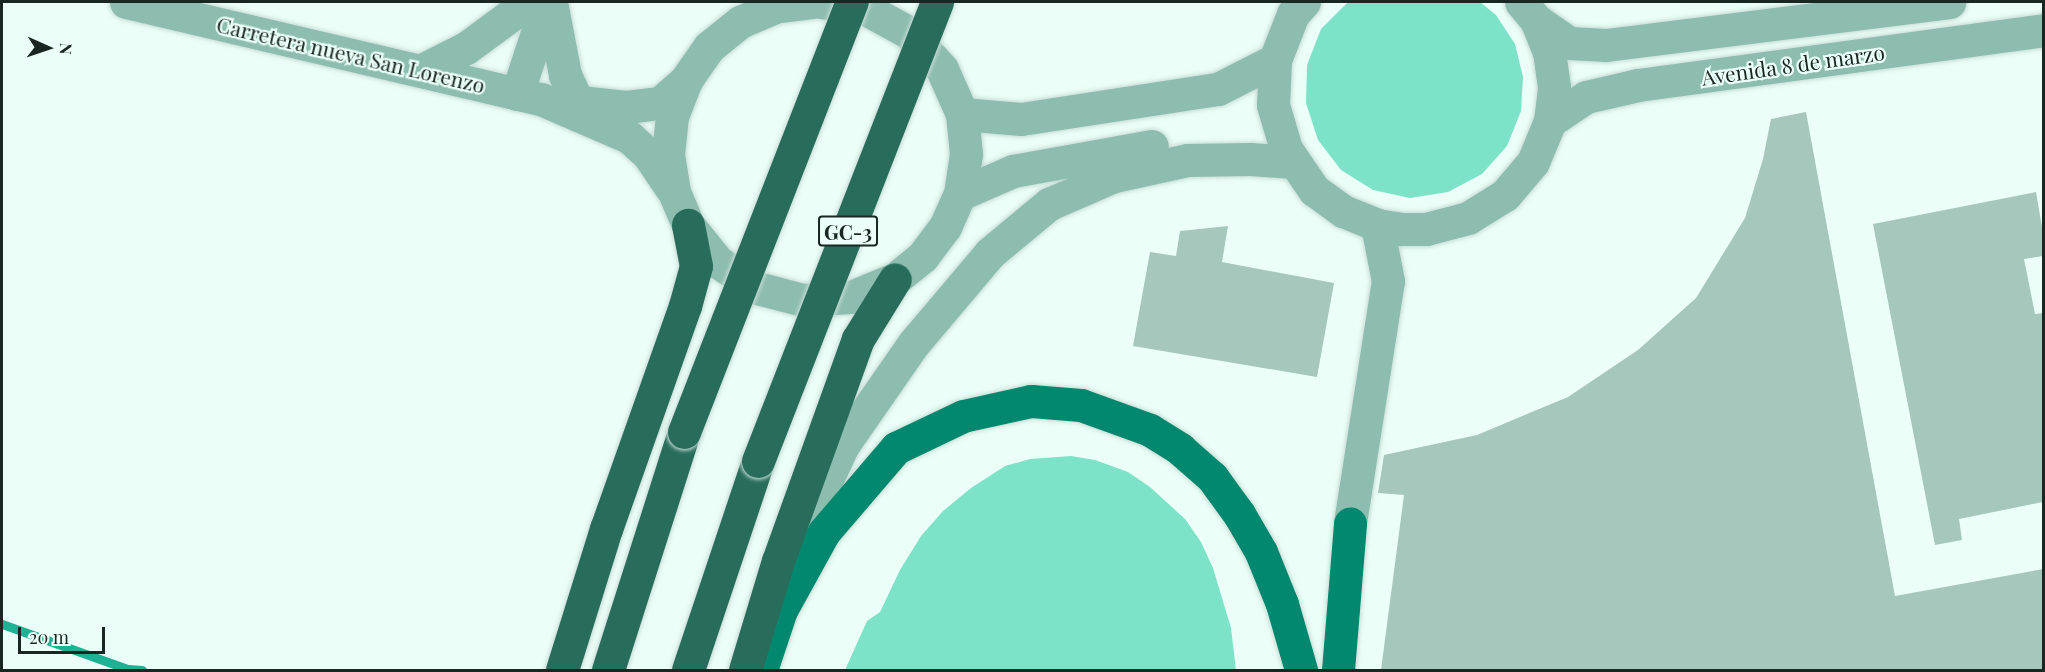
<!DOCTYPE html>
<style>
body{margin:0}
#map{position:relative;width:2045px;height:672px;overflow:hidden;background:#ebfff8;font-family:"Playfair Display",serif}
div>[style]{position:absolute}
.green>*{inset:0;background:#7de3c8}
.stream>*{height:9px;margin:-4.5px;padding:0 4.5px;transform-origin:4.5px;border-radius:4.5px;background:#1db294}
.building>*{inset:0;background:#a6c7bc}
.roads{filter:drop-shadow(0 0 2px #c9dcd6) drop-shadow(0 0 2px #c9dcd6)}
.minor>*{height:33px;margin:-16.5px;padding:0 16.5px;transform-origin:16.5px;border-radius:16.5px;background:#8cbdae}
.major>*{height:33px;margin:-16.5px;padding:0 16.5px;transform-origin:16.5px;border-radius:16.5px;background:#038870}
.highway>*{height:33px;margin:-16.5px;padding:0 16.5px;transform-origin:16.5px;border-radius:16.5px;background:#286d5c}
.bridges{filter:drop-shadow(0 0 2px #c9dcd6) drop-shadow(0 0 2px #c9dcd6)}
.highway-bridge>*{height:33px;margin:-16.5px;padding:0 16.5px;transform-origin:16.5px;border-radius:16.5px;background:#286d5c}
span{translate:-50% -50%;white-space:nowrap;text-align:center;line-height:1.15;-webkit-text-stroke:4.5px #ebfff8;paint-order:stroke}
.shield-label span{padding:2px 4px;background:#ebfff8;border:2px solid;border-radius:4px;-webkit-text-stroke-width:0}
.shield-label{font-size:20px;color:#192622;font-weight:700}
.street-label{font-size:21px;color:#192622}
.frame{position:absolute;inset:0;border:3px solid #192622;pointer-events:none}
.north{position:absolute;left:18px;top:18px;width:60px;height:60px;-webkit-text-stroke:4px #ebfff8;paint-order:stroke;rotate:93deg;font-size:16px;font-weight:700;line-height:24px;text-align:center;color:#192622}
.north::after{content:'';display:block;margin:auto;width:21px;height:27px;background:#192622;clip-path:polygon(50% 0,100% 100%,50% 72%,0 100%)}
.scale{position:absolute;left:18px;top:627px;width:87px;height:27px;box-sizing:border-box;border:3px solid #192622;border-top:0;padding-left:8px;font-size:18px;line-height:21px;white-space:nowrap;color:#192622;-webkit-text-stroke:4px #ebfff8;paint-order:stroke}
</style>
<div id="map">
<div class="green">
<div style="clip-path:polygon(1348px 2px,1480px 2px,1496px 15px,1515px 44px,1523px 77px,1521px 111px,1507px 146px,1482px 174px,1448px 192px,1410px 198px,1373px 190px,1341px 170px,1318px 140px,1306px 103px,1307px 65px,1321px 29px)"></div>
<div style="clip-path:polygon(1071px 456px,1095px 460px,1128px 472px,1150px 487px,1185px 519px,1201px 542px,1213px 568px,1231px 628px,1236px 670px,845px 670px,867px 621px,880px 612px,900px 570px,921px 536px,943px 511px,971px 488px,1005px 466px,1030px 459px)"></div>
</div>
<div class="stream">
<div style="left:2px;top:624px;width:134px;rotate:19.7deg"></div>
<div style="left:128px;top:669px;width:14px;rotate:4deg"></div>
</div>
<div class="building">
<div style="clip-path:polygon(1806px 112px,1895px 596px,2043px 569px,2043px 670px,1381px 670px,1404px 495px,1378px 493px,1384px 455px,1477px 435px,1568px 397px,1638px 350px,1696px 298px,1745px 218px,1763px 159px,1771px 119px)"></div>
<div style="clip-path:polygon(2036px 192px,2043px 233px,2043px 256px,2024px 259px,2035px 314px,2043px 313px,2043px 502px,1959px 519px,1962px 540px,1935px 545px,1873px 224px)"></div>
<div style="clip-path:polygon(1228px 226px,1222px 262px,1334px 283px,1317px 377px,1133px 346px,1150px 252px,1176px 256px,1180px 231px)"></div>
</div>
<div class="roads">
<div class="minor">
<div style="left:126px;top:2px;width:426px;rotate:13.2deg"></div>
<div style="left:541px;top:99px;width:96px;rotate:23.4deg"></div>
<div style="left:629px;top:137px;width:25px;rotate:42deg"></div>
<div style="left:648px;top:154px;width:41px;rotate:55.9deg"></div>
<div style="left:551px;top:2px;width:74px;rotate:79.1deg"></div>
<div style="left:565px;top:75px;width:29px;rotate:65deg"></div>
<div style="left:812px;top:2px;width:35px;rotate:173deg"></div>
<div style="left:777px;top:6px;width:40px;rotate:156.6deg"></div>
<div style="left:740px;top:22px;width:40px;rotate:141deg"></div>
<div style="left:709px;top:47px;width:40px;rotate:124.9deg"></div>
<div style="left:686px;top:80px;width:39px;rotate:111deg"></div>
<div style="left:672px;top:116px;width:38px;rotate:96deg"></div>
<div style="left:668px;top:154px;width:38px;rotate:81deg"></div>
<div style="left:674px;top:192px;width:36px;rotate:67deg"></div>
<div style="left:688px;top:225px;width:48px;rotate:51deg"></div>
<div style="left:718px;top:262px;width:47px;rotate:33.7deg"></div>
<div style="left:757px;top:288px;width:48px;rotate:14.6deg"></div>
<div style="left:803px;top:300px;width:48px;rotate:-3.6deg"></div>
<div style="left:851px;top:297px;width:48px;rotate:-22.2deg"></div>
<div style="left:895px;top:279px;width:36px;rotate:-39deg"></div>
<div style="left:923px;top:256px;width:36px;rotate:-53deg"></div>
<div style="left:945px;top:227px;width:36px;rotate:-66deg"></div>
<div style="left:960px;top:194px;width:40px;rotate:-81.5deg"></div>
<div style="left:966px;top:154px;width:40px;rotate:-95.7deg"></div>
<div style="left:962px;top:114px;width:49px;rotate:-114deg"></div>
<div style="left:942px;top:69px;width:50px;rotate:-132.6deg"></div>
<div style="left:908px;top:32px;width:48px;rotate:-151.3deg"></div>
<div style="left:866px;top:9px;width:46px;rotate:-171.2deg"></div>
<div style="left:1304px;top:2px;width:16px;rotate:133deg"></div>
<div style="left:1293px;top:14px;width:49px;rotate:111.4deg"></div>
<div style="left:1275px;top:60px;width:45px;rotate:92.5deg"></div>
<div style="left:1273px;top:105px;width:46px;rotate:73.5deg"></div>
<div style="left:1286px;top:149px;width:50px;rotate:55.7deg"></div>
<div style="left:1314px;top:190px;width:36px;rotate:36deg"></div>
<div style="left:1343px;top:211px;width:37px;rotate:22deg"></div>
<div style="left:1377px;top:225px;width:24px;rotate:9deg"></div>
<div style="left:1401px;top:229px;width:25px"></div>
<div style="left:1426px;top:229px;width:43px;rotate:-14.7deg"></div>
<div style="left:1468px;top:218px;width:44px;rotate:-31.9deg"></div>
<div style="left:1505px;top:195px;width:43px;rotate:-49.7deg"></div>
<div style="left:1533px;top:162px;width:44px;rotate:-67.5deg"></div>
<div style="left:1550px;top:121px;width:34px;rotate:-83deg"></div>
<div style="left:1554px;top:87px;width:35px;rotate:-98deg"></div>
<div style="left:1549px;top:52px;width:35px;rotate:-112deg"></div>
<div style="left:1536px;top:20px;width:23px;rotate:-130deg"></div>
<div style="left:1536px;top:20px;width:40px;rotate:34.9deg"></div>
<div style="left:1569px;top:43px;width:37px;rotate:3deg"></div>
<div style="left:1606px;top:45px;width:346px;rotate:-7.1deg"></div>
<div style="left:422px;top:70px;width:49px;rotate:-26.6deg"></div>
<div style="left:466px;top:48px;width:61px;rotate:-36.3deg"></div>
<div style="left:515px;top:12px;width:12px;rotate:-59deg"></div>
<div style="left:517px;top:94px;width:97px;rotate:-71.9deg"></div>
<div style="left:571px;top:101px;width:55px;rotate:6.2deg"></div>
<div style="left:626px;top:107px;width:34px;rotate:-7deg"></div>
<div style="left:660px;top:103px;width:35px;rotate:-41deg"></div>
<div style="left:962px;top:114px;width:59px;rotate:4.8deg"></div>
<div style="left:1021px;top:119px;width:199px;rotate:-8.7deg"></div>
<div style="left:1218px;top:89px;width:64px;rotate:-27deg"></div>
<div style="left:1550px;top:121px;width:43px;rotate:-33.7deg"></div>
<div style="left:1586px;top:97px;width:53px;rotate:-13deg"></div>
<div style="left:1638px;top:85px;width:410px;rotate:-7.7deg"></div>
<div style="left:960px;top:194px;width:58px;rotate:-23.5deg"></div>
<div style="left:1013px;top:171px;width:141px;rotate:-10.2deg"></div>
<div style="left:1350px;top:523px;width:245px;rotate:-81.1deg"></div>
<div style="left:1388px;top:281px;width:57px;rotate:-101.1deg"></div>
<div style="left:802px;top:542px;width:27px;rotate:-73deg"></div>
<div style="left:810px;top:516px;width:78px;rotate:-65.1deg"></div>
<div style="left:843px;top:445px;width:124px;rotate:-55.2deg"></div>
<div style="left:914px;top:343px;width:118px;rotate:-49.8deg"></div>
<div style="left:990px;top:253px;width:77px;rotate:-39.7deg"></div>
<div style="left:1049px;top:204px;width:71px;rotate:-23.3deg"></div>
<div style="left:1114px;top:176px;width:76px;rotate:-12.2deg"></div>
<div style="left:1188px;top:160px;width:62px;rotate:-0.9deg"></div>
<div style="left:1250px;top:159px;width:43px;rotate:4deg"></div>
</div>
<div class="major">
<div style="left:761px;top:670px;width:63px;rotate:-71.6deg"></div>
<div style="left:781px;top:610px;width:89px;rotate:-61.1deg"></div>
<div style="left:824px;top:532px;width:111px;rotate:-49.4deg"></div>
<div style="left:896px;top:448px;width:74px;rotate:-25.5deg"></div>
<div style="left:963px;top:416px;width:70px;rotate:-12.4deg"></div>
<div style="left:1031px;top:401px;width:50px;rotate:4.6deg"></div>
<div style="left:1081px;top:405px;width:73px;rotate:19.9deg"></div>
<div style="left:1150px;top:430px;width:36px;rotate:32deg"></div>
<div style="left:1180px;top:449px;width:43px;rotate:41.2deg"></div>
<div style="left:1212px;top:477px;width:46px;rotate:53.9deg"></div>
<div style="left:1239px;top:514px;width:44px;rotate:59.9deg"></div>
<div style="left:1261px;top:552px;width:56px;rotate:68deg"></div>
<div style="left:1282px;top:604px;width:69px;rotate:73.9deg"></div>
<div style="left:1338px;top:670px;width:147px;rotate:-85.3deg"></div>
</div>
<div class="highway">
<div style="left:562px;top:670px;width:148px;rotate:-72.7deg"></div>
<div style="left:606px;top:529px;width:237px;rotate:-70.5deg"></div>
<div style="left:685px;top:306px;width:41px;rotate:-74.6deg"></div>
<div style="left:696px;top:266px;width:42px;rotate:-101deg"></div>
<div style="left:608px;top:670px;width:250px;rotate:-72.3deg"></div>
<div style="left:688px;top:670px;width:220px;rotate:-71.5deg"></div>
<div style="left:745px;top:670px;width:114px;rotate:-73.2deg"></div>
<div style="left:778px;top:561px;width:236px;rotate:-70.2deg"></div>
<div style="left:858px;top:339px;width:70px;rotate:-58.3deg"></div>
</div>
</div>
<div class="bridges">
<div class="highway-bridge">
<div style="left:684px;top:432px;width:462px;rotate:-68.7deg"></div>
<div style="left:758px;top:461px;width:493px;rotate:-68.7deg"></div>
</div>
</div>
<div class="shield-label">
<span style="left:848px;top:231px">GC-3</span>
</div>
<div class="street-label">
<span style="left:351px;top:54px;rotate:13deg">Carretera nueva San Lorenzo</span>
<span style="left:1793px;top:64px;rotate:-8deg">Avenida 8 de marzo</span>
</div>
<div class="frame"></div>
<div class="north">N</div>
<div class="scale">20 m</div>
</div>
